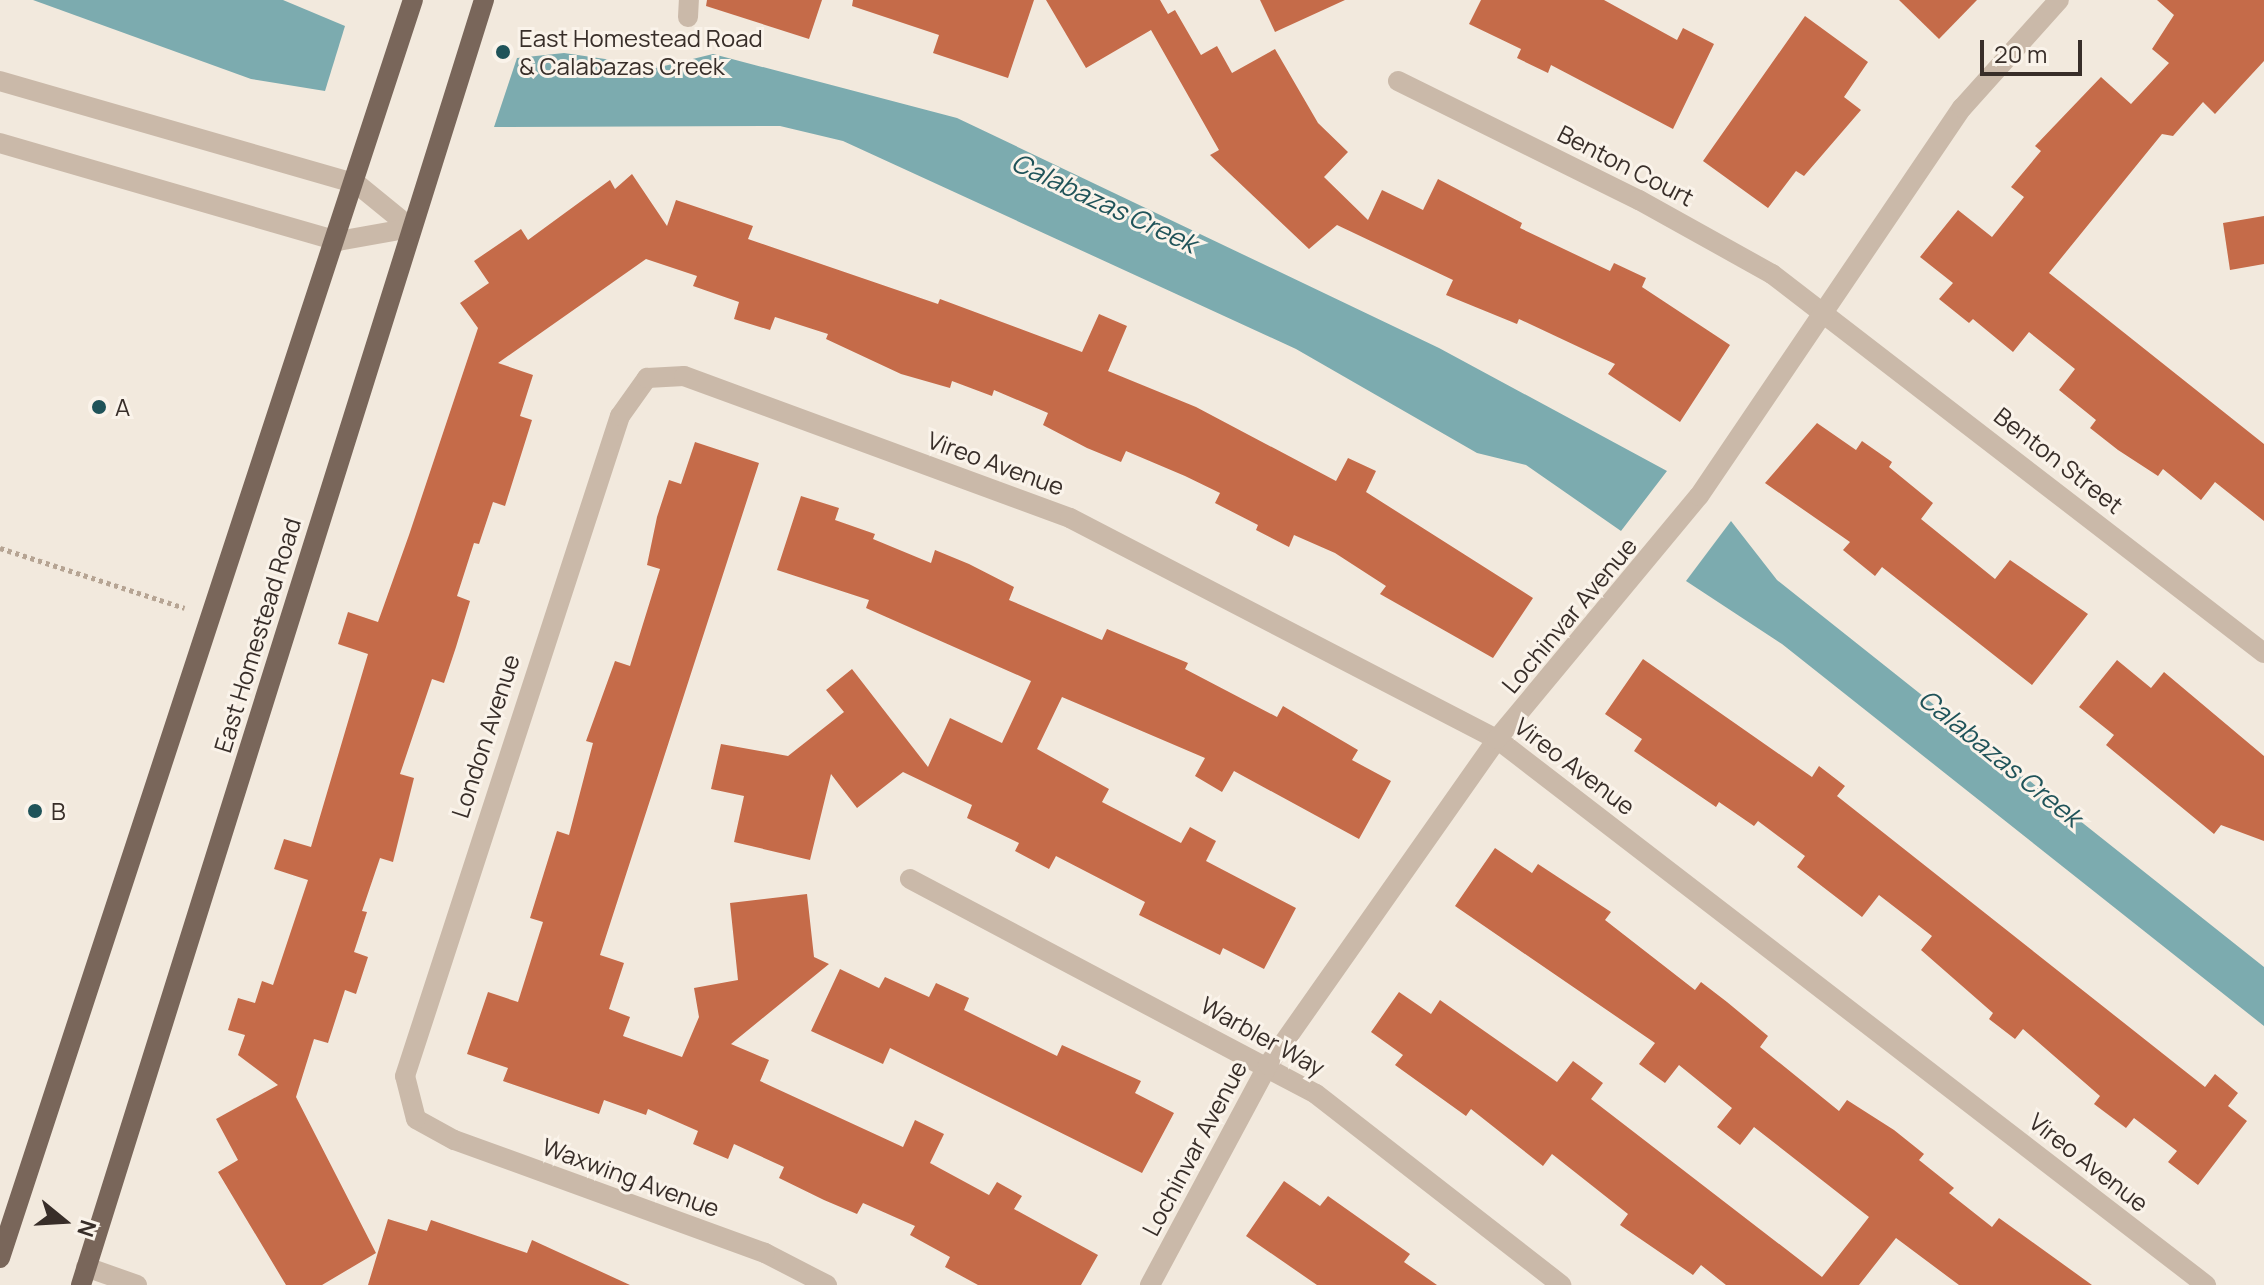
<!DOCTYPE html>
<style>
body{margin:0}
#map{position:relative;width:2264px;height:1285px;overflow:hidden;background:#f2e9dd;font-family:Manrope,sans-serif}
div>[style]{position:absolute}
.water>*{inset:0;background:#7cabaf}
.building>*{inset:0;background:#c56b49}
.path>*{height:5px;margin-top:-2.5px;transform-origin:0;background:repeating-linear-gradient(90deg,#b6a493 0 4px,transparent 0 8px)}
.minor>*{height:20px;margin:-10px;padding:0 10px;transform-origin:10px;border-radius:10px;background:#cab9a9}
.major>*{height:20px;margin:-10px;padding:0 10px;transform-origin:10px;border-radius:10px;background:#79665a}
.dots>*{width:22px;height:22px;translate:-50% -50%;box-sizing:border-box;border:4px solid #faf3ea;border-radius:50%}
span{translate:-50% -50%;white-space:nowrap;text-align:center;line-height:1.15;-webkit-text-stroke:6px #faf3ea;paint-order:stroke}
.poi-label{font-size:24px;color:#382e29}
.left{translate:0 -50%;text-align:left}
.street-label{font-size:24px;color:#382e29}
.water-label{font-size:26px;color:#1f5359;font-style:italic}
.north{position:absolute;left:24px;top:1181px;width:80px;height:80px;-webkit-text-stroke:6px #faf3ea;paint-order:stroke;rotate:108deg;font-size:22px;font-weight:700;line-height:32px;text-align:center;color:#382e29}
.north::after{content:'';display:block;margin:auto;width:28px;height:36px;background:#382e29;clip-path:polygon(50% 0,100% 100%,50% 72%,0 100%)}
.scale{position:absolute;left:1980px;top:40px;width:102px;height:36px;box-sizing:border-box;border:4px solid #382e29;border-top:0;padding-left:10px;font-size:24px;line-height:28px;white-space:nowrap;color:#382e29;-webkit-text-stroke:6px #faf3ea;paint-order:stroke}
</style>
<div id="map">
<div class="water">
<div style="clip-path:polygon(33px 0,283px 0,345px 26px,325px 91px,251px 79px)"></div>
<div style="clip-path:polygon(564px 53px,660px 67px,713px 54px,957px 118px,1439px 348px,1667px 471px,1621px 531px,1526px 465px,1477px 453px,1296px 349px,843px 141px,780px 126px,494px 127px,517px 58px)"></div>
<div style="clip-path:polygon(1731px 521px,1777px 580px,2264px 967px,2264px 1026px,1782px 644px,1686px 581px)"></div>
</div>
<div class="building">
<div style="clip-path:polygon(707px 0,822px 0,809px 39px,706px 6px)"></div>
<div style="clip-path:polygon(853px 0,1034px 0,1008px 78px,933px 53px,939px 35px,852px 6px)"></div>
<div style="clip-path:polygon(1046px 0,1160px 0,1168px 14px,1175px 10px,1201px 55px,1217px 46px,1232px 73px,1275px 49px,1318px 123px,1348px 152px,1324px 177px,1368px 220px,1382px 190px,1423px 210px,1438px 179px,1522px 223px,1520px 228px,1610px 271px,1614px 263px,1646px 278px,1642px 287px,1730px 345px,1680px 422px,1608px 374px,1615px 364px,1519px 319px,1517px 324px,1446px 295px,1453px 280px,1337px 225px,1309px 249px,1210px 155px,1219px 150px,1151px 30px,1086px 68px)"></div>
<div style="clip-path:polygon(1260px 0,1345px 0,1275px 32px)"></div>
<div style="clip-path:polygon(1481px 0,1604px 0,1677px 40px,1683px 28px,1714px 44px,1673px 129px,1551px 65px,1548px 73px,1517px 58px,1521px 49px,1469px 24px)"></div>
<div style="clip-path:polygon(1899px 0,1977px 0,1939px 39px)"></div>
<div style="clip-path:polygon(2157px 0,2264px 0,2264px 61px,2215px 114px,2203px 102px,2173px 136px,2162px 134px,2049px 273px,2264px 444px,2264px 521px,2215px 482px,2201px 500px,2163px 469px,2158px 476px,2118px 450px,2090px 428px,2096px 420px,2059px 390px,2075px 369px,2029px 332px,2013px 352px,1973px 319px,1969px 323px,1939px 299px,1953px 283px,1920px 257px,1958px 210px,1992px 237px,2024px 197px,2011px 187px,2041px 151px,2035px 146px,2101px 77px,2131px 104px,2169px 63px,2152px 49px,2174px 15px)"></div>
<div style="clip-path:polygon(1805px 16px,1868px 62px,1844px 97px,1861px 110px,1804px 176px,1796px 171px,1768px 208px,1703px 161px)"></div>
<div style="clip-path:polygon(632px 174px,667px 226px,676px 200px,753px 226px,748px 239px,938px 304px,940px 299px,1082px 352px,1099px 314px,1127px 326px,1108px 371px,1196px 407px,1336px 481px,1348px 458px,1376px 471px,1366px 492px,1533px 598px,1493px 658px,1380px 594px,1386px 586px,1335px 553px,1294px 535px,1289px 547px,1256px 530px,1258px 525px,1215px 503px,1220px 493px,1185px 476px,1126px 451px,1121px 462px,1087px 448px,1043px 425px,1048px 413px,994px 390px,992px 396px,952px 381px,950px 388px,901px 374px,826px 339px,828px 334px,775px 317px,770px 330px,734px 319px,739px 302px,693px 286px,697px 276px,646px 259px,498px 363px,533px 375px,520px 416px,532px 420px,505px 506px,493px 502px,479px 544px,474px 543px,457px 596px,470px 601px,456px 647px,444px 683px,432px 679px,400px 774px,414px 778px,393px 862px,380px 858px,362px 911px,367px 912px,354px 952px,368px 957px,356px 994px,345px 990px,328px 1043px,314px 1039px,296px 1097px,376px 1253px,322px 1285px,286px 1285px,218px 1172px,238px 1160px,216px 1119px,278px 1085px,238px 1055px,245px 1035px,228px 1030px,238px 998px,255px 1003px,262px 981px,273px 985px,308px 880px,274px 869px,284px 839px,311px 847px,368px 654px,338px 644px,348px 612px,378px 622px,409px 535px,478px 328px,460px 303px,489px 283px,474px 261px,521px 229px,528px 240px,610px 180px,615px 189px)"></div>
<div style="clip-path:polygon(2264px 216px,2264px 264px,2230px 270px,2223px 223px)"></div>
<div style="clip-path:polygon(1817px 423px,1856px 450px,1862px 441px,1892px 462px,1889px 467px,1933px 503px,1921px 519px,1995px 579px,2010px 560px,2088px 614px,2032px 685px,1882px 567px,1875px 576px,1843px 550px,1850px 542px,1765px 483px)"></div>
<div style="clip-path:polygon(695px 442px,759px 463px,600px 955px,624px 963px,609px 1009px,630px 1017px,623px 1036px,682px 1057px,699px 1017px,694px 988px,738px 980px,730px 903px,807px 894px,814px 957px,829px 964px,731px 1044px,769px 1060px,760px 1081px,903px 1147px,915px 1120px,944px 1134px,930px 1163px,989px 1195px,997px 1182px,1022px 1196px,1014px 1209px,1098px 1255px,1081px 1285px,978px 1285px,945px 1267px,950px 1257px,910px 1235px,915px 1226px,863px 1203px,857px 1214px,824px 1200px,779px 1178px,784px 1167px,734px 1144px,728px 1159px,693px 1144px,698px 1131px,648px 1109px,646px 1115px,604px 1100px,599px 1114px,503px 1081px,508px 1068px,467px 1054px,488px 992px,518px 1002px,543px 922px,530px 918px,557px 831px,569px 835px,593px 743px,586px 741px,615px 661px,630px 666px,660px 569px,647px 565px,657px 517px,669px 480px,681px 484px)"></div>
<div style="clip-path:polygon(801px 496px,839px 508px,835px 520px,875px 534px,873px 539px,931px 563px,935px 550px,969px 564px,1014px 587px,1009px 600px,1102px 640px,1107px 629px,1188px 663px,1185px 669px,1277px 717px,1283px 706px,1358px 750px,1352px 760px,1391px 781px,1359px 839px,1234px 771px,1222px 792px,1195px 776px,1205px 758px,1062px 697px,1037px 749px,1109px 789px,1102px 802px,1181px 843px,1190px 827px,1216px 841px,1206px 861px,1296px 908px,1264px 969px,1223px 948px,1220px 955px,1139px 915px,1145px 902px,1056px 856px,1049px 869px,1015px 851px,1019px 843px,967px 818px,972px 805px,903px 772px,857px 808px,831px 774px,810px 860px,734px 842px,744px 796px,711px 789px,721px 744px,788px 756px,844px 712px,826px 690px,852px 669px,928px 767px,950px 718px,1002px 743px,1031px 681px,866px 608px,869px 600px,777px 570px)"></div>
<div style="clip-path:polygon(1643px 659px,1812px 777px,1819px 766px,1845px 786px,1837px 796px,2205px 1087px,2215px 1074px,2238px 1093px,2228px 1106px,2247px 1121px,2198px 1185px,2168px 1162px,2177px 1151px,2134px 1118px,2126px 1128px,2094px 1104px,2100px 1096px,2023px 1029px,2015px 1039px,1989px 1019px,1993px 1013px,1921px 950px,1932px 936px,1879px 895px,1862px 917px,1797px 867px,1805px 856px,1758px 821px,1754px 826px,1719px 802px,1716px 807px,1634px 751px,1642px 739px,1605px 714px)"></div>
<div style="clip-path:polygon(2117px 660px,2151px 688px,2164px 672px,2264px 756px,2264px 841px,2221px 825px,2214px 834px,2106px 745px,2114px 735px,2079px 707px)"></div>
<div style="clip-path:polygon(1495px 848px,1532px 873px,1538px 864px,1611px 912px,1605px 920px,1695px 990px,1701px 982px,1727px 1002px,1768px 1036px,1760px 1047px,1839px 1111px,1847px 1100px,1894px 1130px,1924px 1154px,1919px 1160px,1954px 1188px,1949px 1193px,1992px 1227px,1999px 1218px,2092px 1285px,1959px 1285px,1896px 1238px,1859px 1285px,1726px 1285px,1701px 1265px,1693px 1275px,1620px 1225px,1628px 1214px,1552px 1154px,1543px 1166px,1471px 1109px,1466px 1116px,1395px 1065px,1403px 1055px,1371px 1032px,1399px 992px,1431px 1014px,1440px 1000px,1557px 1082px,1573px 1061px,1603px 1083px,1591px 1099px,1822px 1277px,1869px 1217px,1754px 1127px,1740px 1145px,1717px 1127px,1732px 1108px,1679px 1065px,1665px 1083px,1639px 1064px,1655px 1043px,1455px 906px)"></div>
<div style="clip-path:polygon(840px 969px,879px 988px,885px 977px,929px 997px,936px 983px,969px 998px,964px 1010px,1057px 1056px,1062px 1045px,1141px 1081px,1135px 1093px,1174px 1113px,1142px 1173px,890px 1048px,883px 1064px,811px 1031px)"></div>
<div style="clip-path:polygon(1284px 1181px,1320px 1206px,1328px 1196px,1410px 1254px,1404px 1262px,1437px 1285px,1317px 1285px,1246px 1236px)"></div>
<div style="clip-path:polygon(388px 1219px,427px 1231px,431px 1220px,527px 1253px,532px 1240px,630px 1285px,368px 1285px)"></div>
</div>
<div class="path">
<div style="left:0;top:548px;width:194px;rotate:18deg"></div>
</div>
<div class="minor">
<div style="left:688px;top:17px;width:17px;rotate:-87deg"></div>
<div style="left:0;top:81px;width:372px;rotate:16.1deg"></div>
<div style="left:357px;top:184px;width:70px;rotate:39.2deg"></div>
<div style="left:1398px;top:81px;width:269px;rotate:26.3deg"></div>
<div style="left:1639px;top:200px;width:152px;rotate:29.1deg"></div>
<div style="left:1772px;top:274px;width:621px;rotate:37.61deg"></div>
<div style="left:0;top:143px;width:352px;rotate:16.2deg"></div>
<div style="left:338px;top:241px;width:74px;rotate:-10.1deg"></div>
<div style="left:910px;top:879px;width:459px;rotate:27.9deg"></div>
<div style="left:1316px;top:1094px;width:311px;rotate:37.9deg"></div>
<div style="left:86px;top:1267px;width:54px;rotate:19.4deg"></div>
<div style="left:827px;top:1285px;width:70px;rotate:-152.7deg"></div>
<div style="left:765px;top:1253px;width:331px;rotate:-160deg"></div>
<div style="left:454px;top:1140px;width:43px;rotate:-151.1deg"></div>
<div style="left:416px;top:1119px;width:44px;rotate:-104.3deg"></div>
<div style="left:405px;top:1076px;width:694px;rotate:-71.96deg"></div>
<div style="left:620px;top:416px;width:47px;rotate:-54.6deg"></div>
<div style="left:647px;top:378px;width:37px;rotate:-3deg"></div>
<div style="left:684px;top:376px;width:411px;rotate:20.2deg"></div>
<div style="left:1070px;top:518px;width:481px;rotate:27.4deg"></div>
<div style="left:1497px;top:739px;width:895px;rotate:37.6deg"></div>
<div style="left:1150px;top:1285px;width:250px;rotate:-61.8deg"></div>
<div style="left:1268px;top:1065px;width:398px;rotate:-54.9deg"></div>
<div style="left:1497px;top:739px;width:316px;rotate:-50.3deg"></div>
<div style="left:1699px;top:496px;width:469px;rotate:-55.9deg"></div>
<div style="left:1962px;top:108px;width:145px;rotate:-48.1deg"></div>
</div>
<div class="major">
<div style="left:0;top:1258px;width:1324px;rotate:-71.83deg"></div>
<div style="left:81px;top:1285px;width:1347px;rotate:-72.59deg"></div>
</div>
<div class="dots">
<div style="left:503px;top:52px;background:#1f5359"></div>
<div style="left:99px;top:407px;background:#1f5359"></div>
<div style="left:35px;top:811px;background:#1f5359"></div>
</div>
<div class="poi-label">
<span class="left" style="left:519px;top:52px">East Homestead Road<br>&amp; Calabazas Creek</span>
<span class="left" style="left:115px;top:407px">A</span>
<span class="left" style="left:51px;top:811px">B</span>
</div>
<div class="street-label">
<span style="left:1626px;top:165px;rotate:27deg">Benton Court</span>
<span style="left:2059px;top:460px;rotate:38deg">Benton Street</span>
<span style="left:996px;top:463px;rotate:20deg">Vireo Avenue</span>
<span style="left:1569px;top:615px;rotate:-50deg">Lochinvar Avenue</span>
<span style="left:257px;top:635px;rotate:-73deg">East Homestead Road</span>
<span style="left:485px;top:736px;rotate:-72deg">London Avenue</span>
<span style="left:1575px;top:766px;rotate:37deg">Vireo Avenue</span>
<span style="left:1263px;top:1036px;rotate:29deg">Warbler Way</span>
<span style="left:1194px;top:1148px;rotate:-62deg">Lochinvar Avenue</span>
<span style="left:2089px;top:1162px;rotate:38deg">Vireo Avenue</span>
<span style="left:631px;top:1177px;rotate:20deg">Waxwing Avenue</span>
</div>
<div class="water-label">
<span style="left:1104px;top:203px;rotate:25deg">Calabazas Creek</span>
<span style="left:2000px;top:758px;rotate:39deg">Calabazas Creek</span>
</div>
<div class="north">N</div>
<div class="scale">20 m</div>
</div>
